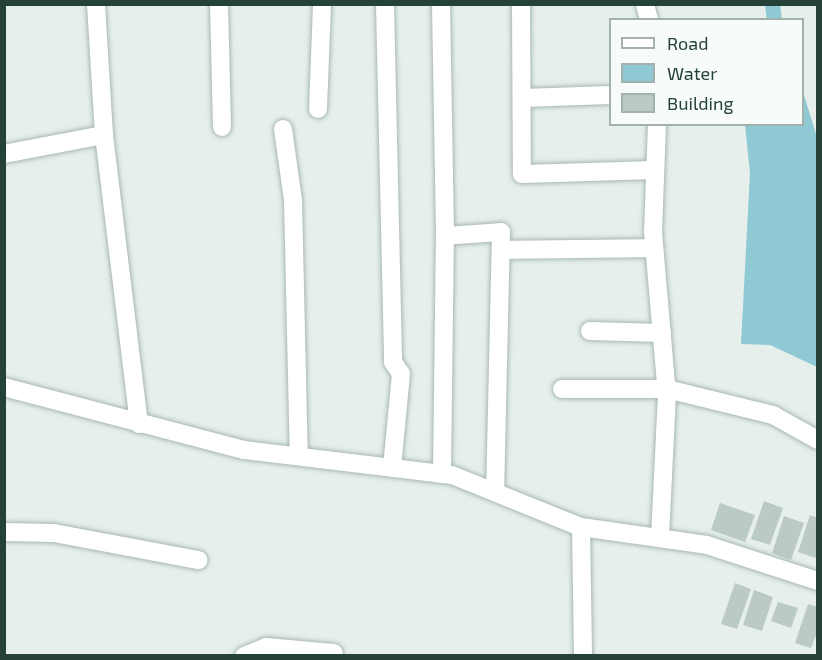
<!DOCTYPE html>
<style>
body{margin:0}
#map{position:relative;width:822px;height:660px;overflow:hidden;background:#e6efeb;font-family:"Exo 2",sans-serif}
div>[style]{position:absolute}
.water>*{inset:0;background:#8ec9d4}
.canal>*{height:15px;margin:-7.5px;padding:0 7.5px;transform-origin:7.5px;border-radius:7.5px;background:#8ec9d4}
.building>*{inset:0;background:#bbcac4}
.roads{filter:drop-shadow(0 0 2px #a8b8b2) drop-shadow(0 0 2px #a8b8b2)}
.minor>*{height:18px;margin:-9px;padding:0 9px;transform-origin:9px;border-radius:9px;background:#fff}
span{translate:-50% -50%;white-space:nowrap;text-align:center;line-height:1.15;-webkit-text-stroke:4.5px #f7fbf9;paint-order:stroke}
.frame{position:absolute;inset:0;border:6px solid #24423a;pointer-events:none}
.legend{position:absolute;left:609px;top:18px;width:195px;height:108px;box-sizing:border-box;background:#f7fbf9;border:2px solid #a3b1ad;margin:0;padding:8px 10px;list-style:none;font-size:18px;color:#24423a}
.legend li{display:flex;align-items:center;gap:12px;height:30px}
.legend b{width:30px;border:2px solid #a3b1ad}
</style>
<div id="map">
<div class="water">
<div style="clip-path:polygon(803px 92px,817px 137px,817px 367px,770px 345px,741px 344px,750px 173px,745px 125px,802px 124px)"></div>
</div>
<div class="canal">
<div style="left:772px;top:4px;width:16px;rotate:83deg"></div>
</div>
<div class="building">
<div style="clip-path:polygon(764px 501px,783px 508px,770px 545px,751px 539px)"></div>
<div style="clip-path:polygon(720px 503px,755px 515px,745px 542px,711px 530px)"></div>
<div style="clip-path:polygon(810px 515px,818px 518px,816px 558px,798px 552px)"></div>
<div style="clip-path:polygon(784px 516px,804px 523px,791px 560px,772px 553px)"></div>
<div style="clip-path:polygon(735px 583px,751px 589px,737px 629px,721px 624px)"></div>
<div style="clip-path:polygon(754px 590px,773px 597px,762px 631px,743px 625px)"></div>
<div style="clip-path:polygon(778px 602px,798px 608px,791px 628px,771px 621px)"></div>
<div style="clip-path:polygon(808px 604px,818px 607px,818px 630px,811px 648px,795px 643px)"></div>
</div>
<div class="roads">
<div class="minor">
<div style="left:96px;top:4px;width:131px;rotate:86.5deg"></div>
<div style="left:104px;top:135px;width:291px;rotate:83.1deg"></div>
<div style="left:219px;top:4px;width:123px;rotate:88.6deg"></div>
<div style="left:441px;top:4px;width:232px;rotate:89deg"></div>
<div style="left:445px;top:236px;width:56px;rotate:-4.1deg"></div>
<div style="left:501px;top:232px;width:260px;rotate:91.3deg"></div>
<div style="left:521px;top:4px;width:170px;rotate:89.7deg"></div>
<div style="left:522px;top:174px;width:133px;rotate:-1.7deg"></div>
<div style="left:645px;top:4px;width:16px;rotate:76deg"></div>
<div style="left:385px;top:5px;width:357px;rotate:88.7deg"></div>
<div style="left:393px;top:362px;width:14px;rotate:56deg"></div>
<div style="left:401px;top:374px;width:94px;rotate:95.5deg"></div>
<div style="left:522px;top:98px;width:88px;rotate:-2deg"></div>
<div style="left:318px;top:109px;width:105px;rotate:-87.8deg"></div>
<div style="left:657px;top:124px;width:108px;rotate:92.1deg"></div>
<div style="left:653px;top:232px;width:163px;rotate:85.1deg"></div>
<div style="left:667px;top:394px;width:144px;rotate:92.8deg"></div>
<div style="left:283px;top:129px;width:72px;rotate:82deg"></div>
<div style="left:293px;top:200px;width:256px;rotate:88.7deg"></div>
<div style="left:4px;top:154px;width:102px;rotate:-10.8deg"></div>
<div style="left:501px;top:250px;width:153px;rotate:-0.7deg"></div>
<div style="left:590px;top:331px;width:72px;rotate:1.6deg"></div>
<div style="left:4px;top:387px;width:248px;rotate:14.7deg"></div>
<div style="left:244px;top:450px;width:209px;rotate:6.9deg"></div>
<div style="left:452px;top:475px;width:139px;rotate:22deg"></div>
<div style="left:581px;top:527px;width:127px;rotate:8.1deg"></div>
<div style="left:707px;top:545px;width:117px;rotate:18deg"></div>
<div style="left:562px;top:389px;width:105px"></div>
<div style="left:667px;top:389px;width:109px;rotate:13.8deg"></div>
<div style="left:773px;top:415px;width:51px;rotate:29.1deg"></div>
<div style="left:442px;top:474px;width:238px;rotate:-89.3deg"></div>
<div style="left:581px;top:527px;width:129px;rotate:89.1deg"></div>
<div style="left:4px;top:532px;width:50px;rotate:1.1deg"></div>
<div style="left:54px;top:533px;width:147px;rotate:10.6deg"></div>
<div style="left:244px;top:656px;width:24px;rotate:-22deg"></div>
<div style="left:266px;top:647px;width:68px;rotate:5deg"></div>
</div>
</div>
<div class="frame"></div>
<ul class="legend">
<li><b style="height:8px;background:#fff"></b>Road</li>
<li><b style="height:16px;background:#8ec9d4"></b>Water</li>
<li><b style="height:16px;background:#bbcac4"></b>Building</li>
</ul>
</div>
